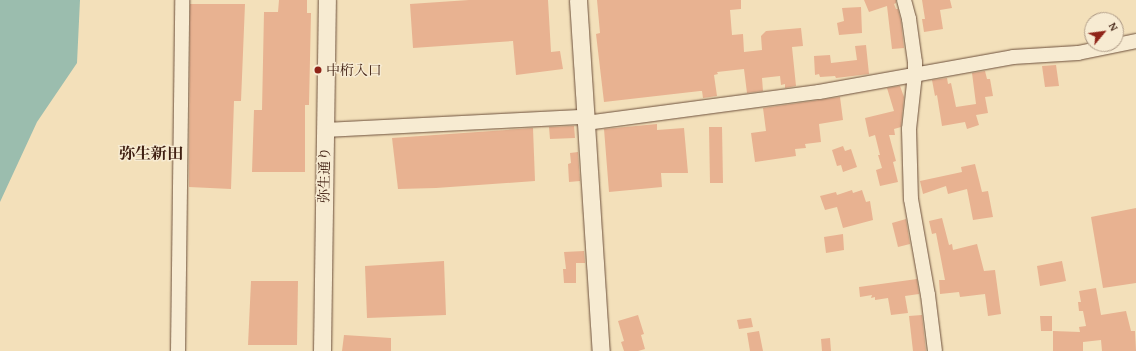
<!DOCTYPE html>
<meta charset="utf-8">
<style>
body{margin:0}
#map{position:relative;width:1136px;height:351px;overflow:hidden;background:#f3e0ba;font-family:"Gentium Book Plus","Noto Serif JP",serif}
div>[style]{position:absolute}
.water>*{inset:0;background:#9bbdae}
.building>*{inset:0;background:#e8b291}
.roads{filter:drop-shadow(0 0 1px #6d503c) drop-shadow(0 0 1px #6d503c)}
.minor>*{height:14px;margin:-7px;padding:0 7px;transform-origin:7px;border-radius:7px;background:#f7ebd2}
.tertiary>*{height:17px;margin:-8.5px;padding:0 8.5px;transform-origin:8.5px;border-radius:8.5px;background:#f7ebd2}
.dots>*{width:11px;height:11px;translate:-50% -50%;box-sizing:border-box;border:2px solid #f7ebd2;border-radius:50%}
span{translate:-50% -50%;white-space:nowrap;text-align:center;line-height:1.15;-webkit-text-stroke:3px #f7ebd2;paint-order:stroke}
.poi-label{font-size:14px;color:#402012}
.left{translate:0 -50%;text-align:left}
.street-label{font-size:14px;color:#402012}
.quarter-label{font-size:16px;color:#402012;font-weight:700}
.north{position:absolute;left:1084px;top:12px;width:40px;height:40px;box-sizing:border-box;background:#f7ebd2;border:1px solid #ae9a85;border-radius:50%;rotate:61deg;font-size:11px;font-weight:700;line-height:16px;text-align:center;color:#402012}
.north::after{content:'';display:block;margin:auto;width:14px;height:18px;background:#8f2418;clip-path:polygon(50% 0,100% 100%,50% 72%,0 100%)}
</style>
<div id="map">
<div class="water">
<div style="clip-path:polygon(0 0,80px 0,77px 63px,37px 122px,0 202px)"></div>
</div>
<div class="building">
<div style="clip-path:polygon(279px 0,307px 0,307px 13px,311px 13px,309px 105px,305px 105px,305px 172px,252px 172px,254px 110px,262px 110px,264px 12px,278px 12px)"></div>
<div style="clip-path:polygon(469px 0,548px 0,551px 52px,560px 51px,563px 69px,516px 75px,513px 41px,413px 48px,410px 4px)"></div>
<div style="clip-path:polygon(597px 0,741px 0,741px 9px,730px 10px,732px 35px,743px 34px,744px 52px,762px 50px,761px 36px,766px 31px,801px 28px,803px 46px,792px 47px,796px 86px,785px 88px,785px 84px,781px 85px,780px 76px,762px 78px,763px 91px,747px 93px,744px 69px,717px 72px,718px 74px,714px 75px,717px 96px,703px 98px,702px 91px,700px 91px,604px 102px,596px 34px,600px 33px)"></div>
<div style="clip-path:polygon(864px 0,896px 0,896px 3px,894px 4px,896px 9px,898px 9px,901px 21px,904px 48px,892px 49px,887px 6px,869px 12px)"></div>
<div style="clip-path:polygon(922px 0,950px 0,952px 8px,940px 10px,943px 29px,924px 32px,922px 19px,925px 19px)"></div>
<div style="clip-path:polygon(190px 4px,245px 4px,241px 101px,234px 101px,231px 189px,189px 187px)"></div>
<div style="clip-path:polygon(861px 7px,862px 33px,839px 35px,837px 23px,844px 21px,842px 8px)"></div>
<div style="clip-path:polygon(866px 45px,869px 74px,836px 78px,835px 76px,820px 77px,819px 74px,815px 75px,814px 56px,830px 55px,831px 63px,857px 60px,855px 46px)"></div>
<div style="clip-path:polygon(1056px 65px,1059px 86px,1045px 87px,1042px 66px)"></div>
<div style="clip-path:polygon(985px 71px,987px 79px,990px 79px,993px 96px,985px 97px,988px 113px,976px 115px,979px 125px,967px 129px,965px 122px,942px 126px,937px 95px,935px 96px,932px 80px,947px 78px,948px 84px,951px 83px,956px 107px,976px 104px,972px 73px)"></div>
<div style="clip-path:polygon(900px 86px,904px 97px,901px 127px,894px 129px,895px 135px,889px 135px,896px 161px,893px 162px,898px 182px,880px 186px,876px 170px,882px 168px,878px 155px,880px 155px,875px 135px,869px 137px,865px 118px,894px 111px,887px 88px)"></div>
<div style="clip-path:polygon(840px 97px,843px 120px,819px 124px,821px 142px,805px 144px,806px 148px,795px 149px,796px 156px,755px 162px,751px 133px,766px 131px,763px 108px)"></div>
<div style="clip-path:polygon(657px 124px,657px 130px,684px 128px,688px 173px,661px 173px,662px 187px,609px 192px,604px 129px)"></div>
<div style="clip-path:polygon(574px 126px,575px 138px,550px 139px,549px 127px)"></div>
<div style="clip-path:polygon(709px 127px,722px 127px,723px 183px,710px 183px)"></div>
<div style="clip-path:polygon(533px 128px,535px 181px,436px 188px,398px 189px,392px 138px)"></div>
<div style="clip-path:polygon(843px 146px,845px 151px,851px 149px,857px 167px,843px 172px,841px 165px,837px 166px,832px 150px)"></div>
<div style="clip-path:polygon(578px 152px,580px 181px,569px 182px,568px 164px,571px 163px,570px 153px)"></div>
<div style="clip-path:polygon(975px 164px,982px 192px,988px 191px,993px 217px,973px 220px,967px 189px,948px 194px,946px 186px,923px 194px,920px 181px,962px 172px,961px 167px)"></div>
<div style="clip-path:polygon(852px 190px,853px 193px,862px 190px,866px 202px,870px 201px,873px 220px,843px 228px,837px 207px,825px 210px,820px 196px,836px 192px,837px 195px)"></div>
<div style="clip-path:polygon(1136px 208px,1136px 283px,1103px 288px,1091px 217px)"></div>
<div style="clip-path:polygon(942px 218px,949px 245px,952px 244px,953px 250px,977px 244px,984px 271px,995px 270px,1001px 314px,988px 316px,985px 294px,960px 297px,959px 292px,940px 294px,939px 280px,945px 280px,936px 233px,932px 234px,929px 221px)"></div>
<div style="clip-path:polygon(906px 219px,910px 244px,898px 247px,892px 223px)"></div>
<div style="clip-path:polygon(843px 234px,844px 250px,826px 253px,824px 237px)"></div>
<div style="clip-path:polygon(584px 251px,585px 263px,576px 263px,576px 283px,564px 283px,563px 269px,566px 269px,564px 252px)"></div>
<div style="clip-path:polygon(444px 261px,446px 315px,367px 318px,365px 266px)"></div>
<div style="clip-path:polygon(1062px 261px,1066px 281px,1040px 286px,1037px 266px)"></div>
<div style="clip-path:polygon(917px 279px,919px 294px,905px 296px,908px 313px,891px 315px,888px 298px,875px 300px,875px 297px,871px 298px,872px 295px,860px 297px,859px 287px)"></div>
<div style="clip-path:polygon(251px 281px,298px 281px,297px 345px,248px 345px)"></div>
<div style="clip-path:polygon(1096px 288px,1101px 315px,1126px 311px,1131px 331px,1135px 331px,1136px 351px,1102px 351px,1101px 340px,1083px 342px,1083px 351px,1053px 351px,1053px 331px,1080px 332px,1079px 327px,1086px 326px,1083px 311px,1079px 311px,1078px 302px,1081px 302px,1079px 291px)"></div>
<div style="clip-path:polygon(638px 315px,644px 334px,641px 335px,645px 349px,638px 351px,624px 351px,621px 342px,624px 341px,618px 321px)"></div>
<div style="clip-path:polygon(922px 315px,926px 351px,913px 351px,909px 316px)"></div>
<div style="clip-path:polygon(1040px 316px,1052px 316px,1052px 331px,1041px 331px)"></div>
<div style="clip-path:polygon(751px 318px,753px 327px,739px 329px,737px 320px)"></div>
<div style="clip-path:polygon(759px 331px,763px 351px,750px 351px,747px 333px)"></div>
<div style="clip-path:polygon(344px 335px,391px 338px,391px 351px,342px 351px)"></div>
<div style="clip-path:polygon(830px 338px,831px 351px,822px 351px,821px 339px)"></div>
</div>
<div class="roads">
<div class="minor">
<div style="left:904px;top:0;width:20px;rotate:75deg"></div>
<div style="left:909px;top:19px;width:43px;rotate:82.1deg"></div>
<div style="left:915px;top:62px;width:12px;rotate:90deg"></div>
<div style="left:915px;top:74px;width:55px;rotate:96.2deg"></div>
<div style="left:909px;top:129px;width:70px;rotate:88.4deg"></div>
<div style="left:911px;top:199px;width:97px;rotate:80deg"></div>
<div style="left:928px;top:295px;width:56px;rotate:82.9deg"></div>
<div style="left:586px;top:123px;width:235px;rotate:-7.6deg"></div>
<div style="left:819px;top:92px;width:197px;rotate:-10.2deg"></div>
<div style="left:1013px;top:57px;width:65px;rotate:-3.5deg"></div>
<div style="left:1078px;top:53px;width:59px;rotate:-11.7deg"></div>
<div style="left:325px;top:130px;width:260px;rotate:-2.9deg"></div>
<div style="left:178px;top:351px;width:351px;rotate:-89.3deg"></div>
</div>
<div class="tertiary">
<div style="left:578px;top:0;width:352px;rotate:86.3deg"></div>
<div style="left:322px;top:351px;width:351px;rotate:-89.2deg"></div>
</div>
</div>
<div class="dots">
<div style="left:318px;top:70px;background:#8f2418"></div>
</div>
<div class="poi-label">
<span class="left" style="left:326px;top:70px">中桁入口</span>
</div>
<div class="street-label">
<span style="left:324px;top:175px;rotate:-89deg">弥生通り</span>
</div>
<div class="quarter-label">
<span style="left:151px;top:153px">弥生新田</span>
</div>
<div class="north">N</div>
</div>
